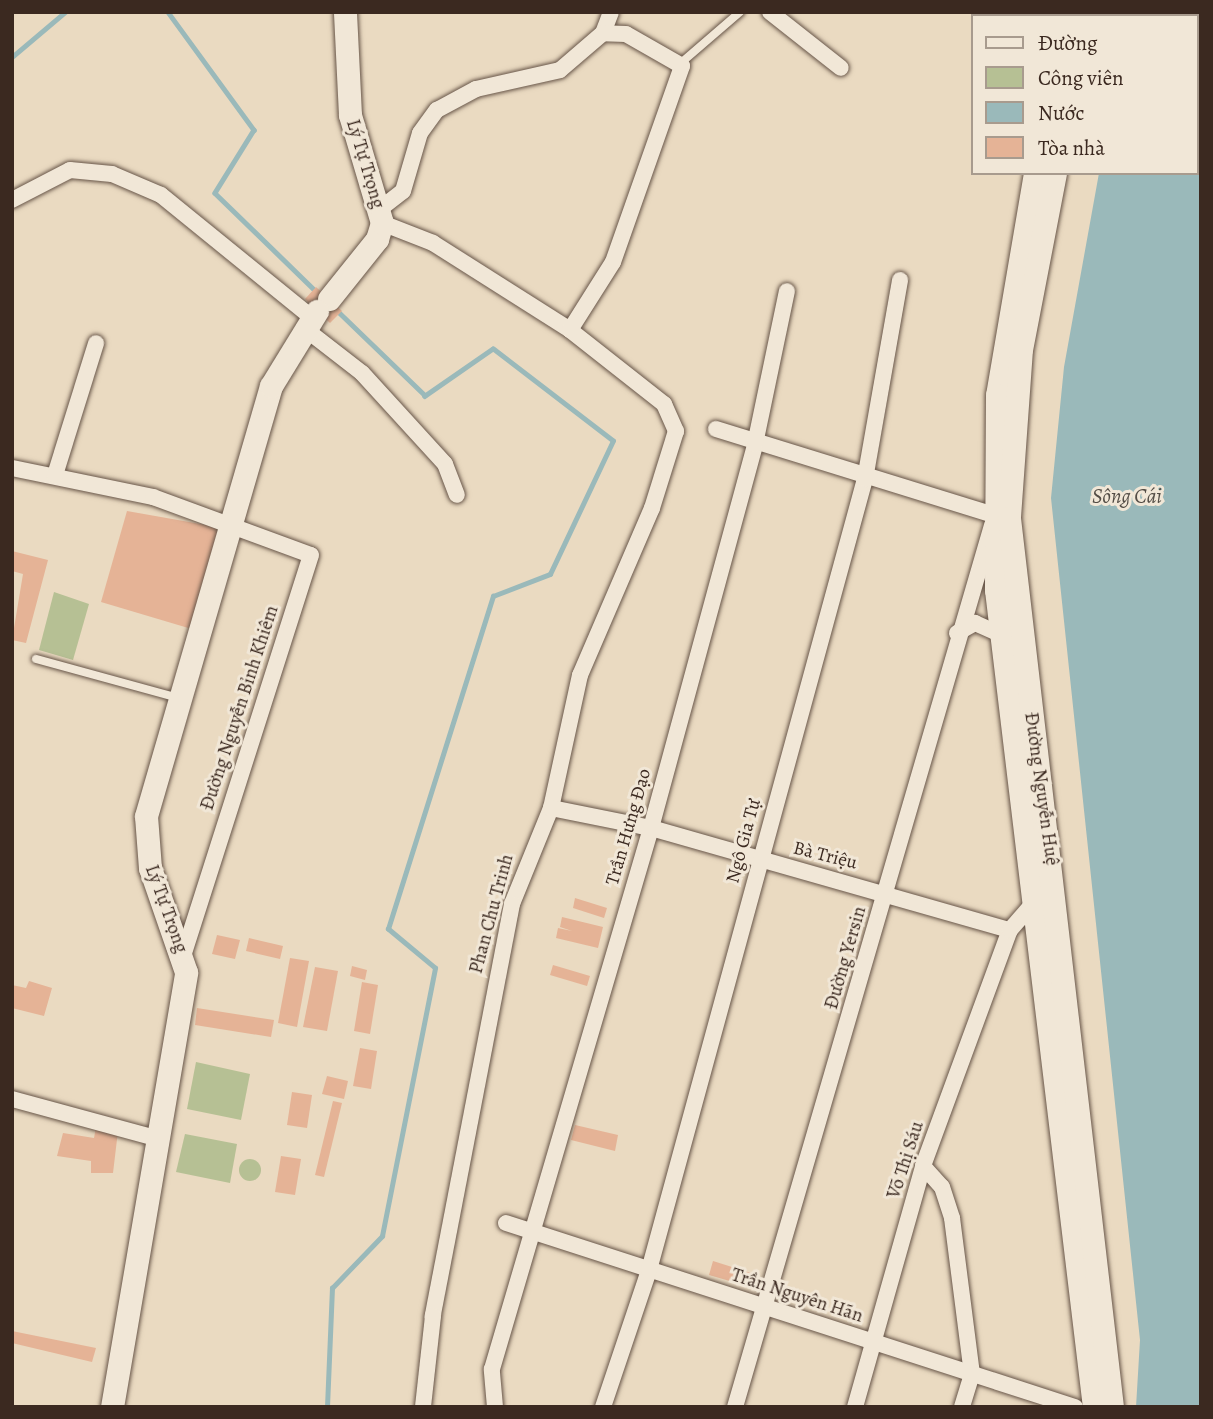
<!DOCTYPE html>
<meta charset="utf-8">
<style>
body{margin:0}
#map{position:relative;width:1213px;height:1419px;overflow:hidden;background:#eadac1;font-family:Alegreya,serif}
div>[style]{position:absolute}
.green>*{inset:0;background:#b6c094}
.round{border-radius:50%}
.water>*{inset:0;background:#9ab9ba}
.stream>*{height:4.5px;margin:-2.25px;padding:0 2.25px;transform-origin:2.25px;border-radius:2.25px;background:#9ab9ba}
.building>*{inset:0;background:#e5b396}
.roads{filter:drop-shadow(0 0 2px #675548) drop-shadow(0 0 2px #675548)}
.lane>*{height:8px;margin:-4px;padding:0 4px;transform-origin:4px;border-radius:4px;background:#f1e7d7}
.street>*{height:16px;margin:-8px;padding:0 8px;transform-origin:8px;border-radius:8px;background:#f1e7d7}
.secondary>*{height:23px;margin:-11.5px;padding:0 11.5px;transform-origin:11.5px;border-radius:11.5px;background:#f1e7d7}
span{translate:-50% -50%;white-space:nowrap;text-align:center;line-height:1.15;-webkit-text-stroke:6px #f1e7d7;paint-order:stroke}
.street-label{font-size:19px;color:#3b2920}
.water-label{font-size:21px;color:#534d46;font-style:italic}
.frame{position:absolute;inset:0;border:14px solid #3b2920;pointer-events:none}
.legend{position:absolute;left:971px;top:14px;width:228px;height:161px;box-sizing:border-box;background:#f1e7d7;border:2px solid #a89b8e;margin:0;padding:9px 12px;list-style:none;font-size:21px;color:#3b2920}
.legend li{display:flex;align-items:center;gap:14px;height:35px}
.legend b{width:35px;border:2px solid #a89b8e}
</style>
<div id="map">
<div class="green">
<div style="clip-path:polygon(54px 592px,89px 604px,73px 660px,39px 650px)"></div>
<div style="clip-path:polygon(196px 1062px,250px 1074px,241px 1120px,187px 1109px)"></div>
<div style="clip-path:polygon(185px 1134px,237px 1144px,230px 1183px,176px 1172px)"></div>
<div class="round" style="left:239px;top:1159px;width:22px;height:22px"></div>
</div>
<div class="water">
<div style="clip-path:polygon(1128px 12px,1201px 12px,1201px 1407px,1136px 1407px,1140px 1340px,1051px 498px,1064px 367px,1099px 173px,1197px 173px,1197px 16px)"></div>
</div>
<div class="stream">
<div style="left:168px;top:12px;width:146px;rotate:53.9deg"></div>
<div style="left:254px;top:130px;width:74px;rotate:121.8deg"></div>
<div style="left:215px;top:193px;width:144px;rotate:44.2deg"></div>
<div style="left:12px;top:57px;width:70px;rotate:-40.3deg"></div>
<div style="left:327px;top:1407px;width:119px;rotate:-87.6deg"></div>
<div style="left:332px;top:1288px;width:72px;rotate:-46.1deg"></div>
<div style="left:382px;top:1236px;width:273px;rotate:-78.8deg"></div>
<div style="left:435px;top:968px;width:61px;rotate:-140.3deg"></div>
<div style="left:388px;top:929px;width:349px;rotate:-72.5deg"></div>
<div style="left:493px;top:596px;width:61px;rotate:-21.1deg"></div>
<div style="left:550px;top:574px;width:147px;rotate:-64.7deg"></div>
<div style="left:613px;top:441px;width:151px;rotate:-142.5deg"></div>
<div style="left:493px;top:349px;width:83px;rotate:145.3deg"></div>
<div style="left:425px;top:396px;width:122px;rotate:-136deg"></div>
</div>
<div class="building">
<div style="clip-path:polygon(316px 287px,342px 311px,330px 323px,305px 299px)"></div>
<div style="clip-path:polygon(127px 511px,223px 528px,195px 630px,101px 602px)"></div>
<div style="clip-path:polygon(12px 551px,48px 560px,26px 643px,12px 640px,23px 574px,12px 571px)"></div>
<div style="clip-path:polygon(575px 898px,607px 908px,604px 918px,573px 908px)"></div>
<div style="clip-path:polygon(562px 917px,603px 927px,598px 948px,556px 938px,558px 928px,572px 931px,560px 927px)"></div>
<div style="clip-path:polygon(217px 935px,240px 940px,235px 959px,212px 954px)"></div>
<div style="clip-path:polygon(249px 938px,283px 946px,280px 959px,246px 951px)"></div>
<div style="clip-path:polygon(290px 958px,309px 961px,297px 1027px,278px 1023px)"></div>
<div style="clip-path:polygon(553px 965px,590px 976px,587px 986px,550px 975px)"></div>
<div style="clip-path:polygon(352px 966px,367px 970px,365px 980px,350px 976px)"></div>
<div style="clip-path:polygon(315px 967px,338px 971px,327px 1031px,303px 1027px)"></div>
<div style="clip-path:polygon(29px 981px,52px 988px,44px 1016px,12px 1008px,12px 985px,26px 988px)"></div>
<div style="clip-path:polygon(362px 982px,378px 985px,370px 1034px,354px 1031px)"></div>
<div style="clip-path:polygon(197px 1008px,274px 1020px,271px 1037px,195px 1025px)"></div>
<div style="clip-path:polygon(360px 1048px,377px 1051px,371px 1089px,353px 1086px)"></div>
<div style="clip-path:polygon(327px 1076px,348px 1081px,344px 1099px,322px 1094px)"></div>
<div style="clip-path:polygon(292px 1092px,312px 1095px,307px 1128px,287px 1125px)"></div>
<div style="clip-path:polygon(333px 1101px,342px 1103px,324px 1177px,315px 1175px)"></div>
<div style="clip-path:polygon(575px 1125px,618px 1135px,615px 1151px,571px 1140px)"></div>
<div style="clip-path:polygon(96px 1127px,118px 1131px,113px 1173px,91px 1173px,91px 1161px,57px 1156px,63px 1133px,94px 1138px)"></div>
<div style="clip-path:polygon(281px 1156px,301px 1159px,295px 1195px,275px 1192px)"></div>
<div style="clip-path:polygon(713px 1261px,751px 1273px,747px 1286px,709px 1275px)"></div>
<div style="clip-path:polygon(12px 1331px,96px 1348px,92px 1362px,12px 1343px)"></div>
</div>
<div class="roads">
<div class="lane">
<div style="left:682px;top:62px;width:77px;rotate:-40.8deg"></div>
<div style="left:36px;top:659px;width:148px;rotate:15.3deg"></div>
</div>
<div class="street">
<div style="left:770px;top:12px;width:90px;rotate:38.3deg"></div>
<div style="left:12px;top:200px;width:65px;rotate:-27.3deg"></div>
<div style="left:70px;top:170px;width:42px;rotate:5.4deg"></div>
<div style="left:112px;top:174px;width:53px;rotate:23.2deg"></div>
<div style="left:161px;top:195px;width:193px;rotate:39.1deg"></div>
<div style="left:380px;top:209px;width:29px;rotate:-38deg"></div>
<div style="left:403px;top:191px;width:60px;rotate:-73.7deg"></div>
<div style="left:420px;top:133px;width:29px;rotate:-54deg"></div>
<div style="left:437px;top:110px;width:44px;rotate:-28.3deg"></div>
<div style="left:476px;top:89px;width:86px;rotate:-12.7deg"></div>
<div style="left:560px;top:70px;width:57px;rotate:-40.7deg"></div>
<div style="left:603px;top:33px;width:22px;rotate:-69deg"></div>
<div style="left:382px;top:223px;width:55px;rotate:21.4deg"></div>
<div style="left:433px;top:243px;width:162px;rotate:32.4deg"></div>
<div style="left:570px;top:330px;width:120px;rotate:38.2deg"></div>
<div style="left:664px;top:404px;width:30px;rotate:66deg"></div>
<div style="left:676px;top:431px;width:81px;rotate:107.3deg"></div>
<div style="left:652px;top:508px;width:182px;rotate:113.3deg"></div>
<div style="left:580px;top:675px;width:136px;rotate:102.3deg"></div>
<div style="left:551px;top:808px;width:104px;rotate:112.1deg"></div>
<div style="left:512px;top:904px;width:420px;rotate:100.9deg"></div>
<div style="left:433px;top:1316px;width:92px;rotate:96.3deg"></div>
<div style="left:304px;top:328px;width:73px;rotate:37.8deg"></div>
<div style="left:362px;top:373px;width:123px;rotate:47.6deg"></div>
<div style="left:445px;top:464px;width:33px;rotate:69deg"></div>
<div style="left:570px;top:330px;width:80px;rotate:-57.7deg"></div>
<div style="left:613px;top:262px;width:208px;rotate:-70.6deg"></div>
<div style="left:682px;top:66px;width:64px;rotate:-150.3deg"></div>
<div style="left:626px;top:34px;width:23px;rotate:-178deg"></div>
<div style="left:716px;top:429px;width:304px;rotate:17.2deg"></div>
<div style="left:12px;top:468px;width:144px;rotate:11.6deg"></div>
<div style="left:153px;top:497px;width:168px;rotate:20.2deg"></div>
<div style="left:311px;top:555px;width:418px;rotate:107.7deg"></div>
<div style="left:55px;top:475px;width:138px;rotate:-72.7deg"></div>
<div style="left:957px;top:633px;width:21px;rotate:-29deg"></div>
<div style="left:975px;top:623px;width:30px;rotate:24deg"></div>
<div style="left:551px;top:808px;width:102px;rotate:11.3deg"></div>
<div style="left:651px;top:828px;width:373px;rotate:15.9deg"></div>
<div style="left:12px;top:1099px;width:152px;rotate:15.2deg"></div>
<div style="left:923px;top:1166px;width:28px;rotate:48deg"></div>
<div style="left:942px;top:1187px;width:33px;rotate:72deg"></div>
<div style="left:952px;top:1218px;width:157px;rotate:82.7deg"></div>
<div style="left:972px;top:1374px;width:34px;rotate:107deg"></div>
<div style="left:506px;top:1223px;width:598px;rotate:17.92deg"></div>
<div style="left:495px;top:1407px;width:38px;rotate:-95deg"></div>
<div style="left:492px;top:1369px;width:564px;rotate:-73.62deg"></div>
<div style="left:651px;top:828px;width:398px;rotate:-74.8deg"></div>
<div style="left:755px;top:444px;width:156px;rotate:-78.2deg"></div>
<div style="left:603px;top:1407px;width:145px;rotate:-71.4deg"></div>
<div style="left:649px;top:1270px;width:820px;rotate:-74.73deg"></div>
<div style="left:865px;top:479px;width:202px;rotate:-80deg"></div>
<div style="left:735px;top:1407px;width:919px;rotate:-73.75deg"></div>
<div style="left:855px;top:1407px;width:250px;rotate:-74.2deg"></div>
<div style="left:923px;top:1166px;width:252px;rotate:-69.8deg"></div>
<div style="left:1010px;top:930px;width:38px;rotate:-49deg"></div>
</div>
<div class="secondary">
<div style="left:1066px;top:16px;width:4px;rotate:-76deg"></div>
<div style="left:1086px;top:16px;width:4px;rotate:-76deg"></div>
<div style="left:1035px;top:173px;width:225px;rotate:99.7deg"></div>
<div style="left:997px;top:395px;width:195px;rotate:90.3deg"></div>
<div style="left:996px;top:590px;width:823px;rotate:83.16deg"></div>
<div style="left:1055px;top:173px;width:179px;rotate:100.9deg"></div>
<div style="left:1021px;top:349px;width:169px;rotate:94.1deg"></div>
<div style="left:1009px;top:518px;width:895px;rotate:83.39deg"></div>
<div style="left:329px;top:299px;width:77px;rotate:-51.3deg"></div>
<div style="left:377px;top:239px;width:17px;rotate:-73deg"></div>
<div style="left:382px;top:223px;width:113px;rotate:-106.5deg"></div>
<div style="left:350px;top:115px;width:103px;rotate:-92.8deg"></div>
<div style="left:112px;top:1407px;width:441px;rotate:-80.3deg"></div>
<div style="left:186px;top:972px;width:110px;rotate:-109.1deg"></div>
<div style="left:150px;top:868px;width:52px;rotate:-94.4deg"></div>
<div style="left:146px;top:816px;width:448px;rotate:-73.8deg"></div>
<div style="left:271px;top:386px;width:88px;rotate:-58.5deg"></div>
</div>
</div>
<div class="street-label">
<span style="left:365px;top:164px;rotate:73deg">Lý Tự Trọng</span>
<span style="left:240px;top:708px;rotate:-72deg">Đường Nguyễn Bỉnh Khiêm</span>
<span style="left:1041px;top:789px;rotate:82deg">Đường Nguyễn Huệ</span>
<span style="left:629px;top:827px;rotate:-74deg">Trần Hưng Đạo</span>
<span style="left:744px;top:841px;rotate:-75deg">Ngô Gia Tự</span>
<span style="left:825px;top:856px;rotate:14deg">Bà Triệu</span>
<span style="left:166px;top:909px;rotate:70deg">Lý Tự Trọng</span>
<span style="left:492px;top:914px;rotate:-75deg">Phan Chu Trinh</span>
<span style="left:846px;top:958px;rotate:-74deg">Đường Yersin</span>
<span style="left:906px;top:1160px;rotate:-72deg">Võ Thị Sáu</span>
<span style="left:797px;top:1296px;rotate:18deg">Trần Nguyên Hãn</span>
</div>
<div class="water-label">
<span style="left:1127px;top:496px">Sông Cái</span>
</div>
<div class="frame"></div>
<ul class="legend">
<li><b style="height:9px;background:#f1e7d7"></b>Đường</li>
<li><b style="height:19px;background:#b6c094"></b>Công viên</li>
<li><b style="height:19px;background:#9ab9ba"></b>Nước</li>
<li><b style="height:19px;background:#e5b396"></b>Tòa nhà</li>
</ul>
</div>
